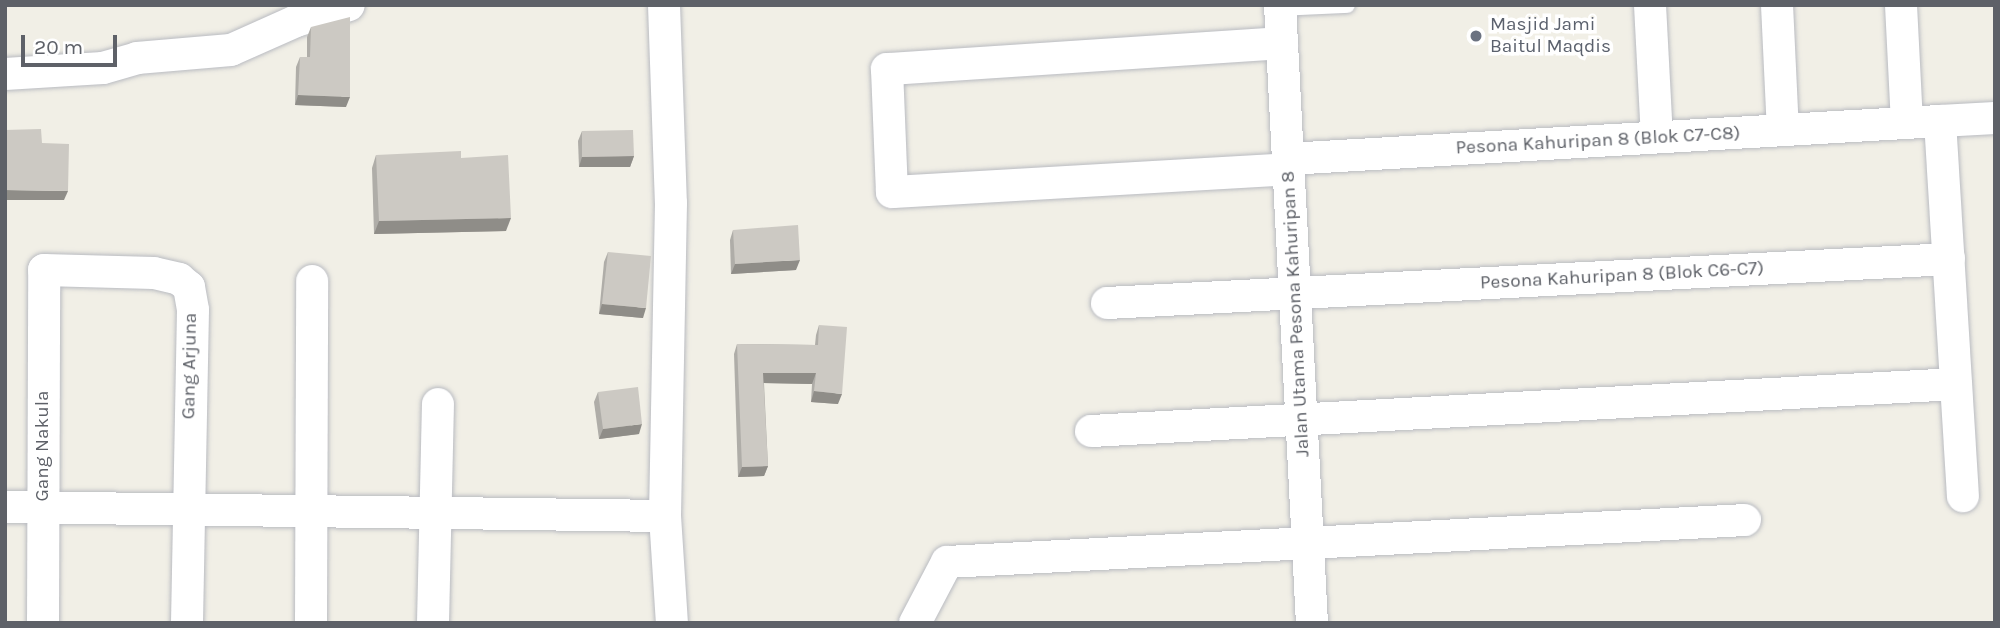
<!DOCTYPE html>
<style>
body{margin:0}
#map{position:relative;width:2000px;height:628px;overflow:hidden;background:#f1efe6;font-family:Karla,sans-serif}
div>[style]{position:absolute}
.roads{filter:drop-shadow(0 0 2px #b9bbc1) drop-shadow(0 0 2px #b9bbc1)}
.service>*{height:16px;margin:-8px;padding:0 8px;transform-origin:8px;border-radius:8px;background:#fff}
.minor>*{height:32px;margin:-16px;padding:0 16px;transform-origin:16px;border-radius:16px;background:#fff}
.wall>*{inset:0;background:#afada8}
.shaded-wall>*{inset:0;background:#8f8d88}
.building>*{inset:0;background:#ccc9c3}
.dots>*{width:19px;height:19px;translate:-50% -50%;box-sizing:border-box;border:4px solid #fff;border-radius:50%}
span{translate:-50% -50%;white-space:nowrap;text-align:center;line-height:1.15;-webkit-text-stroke:7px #fff;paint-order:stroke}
.worship-label{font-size:19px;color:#5b616d}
.left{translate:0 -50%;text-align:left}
.street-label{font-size:19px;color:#5e6168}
.frame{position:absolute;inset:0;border:7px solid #5e6168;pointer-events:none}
.scale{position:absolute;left:21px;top:35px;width:96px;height:32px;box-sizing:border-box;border:4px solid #5e6168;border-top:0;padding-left:9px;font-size:21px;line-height:24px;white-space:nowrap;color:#5e6168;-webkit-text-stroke:5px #fff;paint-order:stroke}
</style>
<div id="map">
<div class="roads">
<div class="service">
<div style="left:1280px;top:8px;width:67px;rotate:-2.6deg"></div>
</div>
<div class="minor">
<div style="left:664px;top:5px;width:198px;rotate:88deg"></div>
<div style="left:671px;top:203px;width:313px;rotate:91.1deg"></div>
<div style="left:665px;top:516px;width:107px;rotate:86.3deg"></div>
<div style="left:1280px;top:5px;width:619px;rotate:87.04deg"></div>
<div style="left:1650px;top:5px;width:132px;rotate:87deg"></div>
<div style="left:1777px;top:5px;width:125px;rotate:87.3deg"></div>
<div style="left:1901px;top:5px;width:117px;rotate:87.1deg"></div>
<div style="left:1282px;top:43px;width:396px;rotate:176.2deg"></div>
<div style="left:887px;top:69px;width:123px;rotate:87.7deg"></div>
<div style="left:892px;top:192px;width:398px;rotate:-3.3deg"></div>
<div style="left:5px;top:74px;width:98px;rotate:-3.5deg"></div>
<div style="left:103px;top:68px;width:35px;rotate:-16deg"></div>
<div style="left:137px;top:58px;width:94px;rotate:-4.9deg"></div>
<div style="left:231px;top:50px;width:71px;rotate:-24deg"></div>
<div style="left:296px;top:21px;width:55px;rotate:-16.8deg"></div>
<div style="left:1940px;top:121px;width:55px;rotate:-3.1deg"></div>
<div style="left:1288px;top:159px;width:653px;rotate:-3.34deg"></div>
<div style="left:1940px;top:121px;width:376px;rotate:86.5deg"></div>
<div style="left:1107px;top:303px;width:843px;rotate:-2.99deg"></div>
<div style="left:1091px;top:431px;width:866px;rotate:-3.11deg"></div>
<div style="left:5px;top:507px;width:660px;rotate:0.78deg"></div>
<div style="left:43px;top:623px;width:353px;rotate:-89.8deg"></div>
<div style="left:44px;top:270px;width:110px;rotate:1.6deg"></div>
<div style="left:154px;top:273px;width:26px;rotate:13deg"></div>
<div style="left:179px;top:279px;width:13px;rotate:39deg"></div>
<div style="left:189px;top:287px;width:23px;rotate:80deg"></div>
<div style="left:193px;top:310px;width:313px;rotate:91.1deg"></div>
<div style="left:311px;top:623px;width:342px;rotate:-89.8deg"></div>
<div style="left:433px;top:623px;width:219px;rotate:-88.7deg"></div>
<div style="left:915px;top:623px;width:69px;rotate:-62.3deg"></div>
<div style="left:947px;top:562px;width:799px;rotate:-3.01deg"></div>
</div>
</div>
<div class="wall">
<div style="clip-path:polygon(311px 27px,346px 107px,295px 105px,296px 67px,300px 57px,307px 57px,307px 37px)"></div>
<div style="clip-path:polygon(582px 131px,634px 156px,630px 167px,579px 167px,578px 141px)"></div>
<div style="clip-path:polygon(376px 155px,461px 158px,506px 231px,374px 234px,372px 168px)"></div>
<div style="clip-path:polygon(733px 230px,796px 270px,731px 274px,730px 240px)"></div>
<div style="clip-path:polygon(608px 252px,643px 318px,599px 314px,604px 262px)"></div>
<div style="clip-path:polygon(819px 325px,838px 404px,811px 402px,812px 384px,764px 383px,768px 466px,764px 476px,738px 477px,734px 354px,737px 344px,815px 345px,816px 335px)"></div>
<div style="clip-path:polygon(598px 392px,639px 434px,599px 439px,594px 402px)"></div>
</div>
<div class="shaded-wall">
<div style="clip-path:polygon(298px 95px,350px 97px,346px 107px,295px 105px)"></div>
<div style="clip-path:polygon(634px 156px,630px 167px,579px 167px,582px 157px)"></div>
<div style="clip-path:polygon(5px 190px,68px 191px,64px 200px,5px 200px)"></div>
<div style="clip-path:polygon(511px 218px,506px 231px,374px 234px,379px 221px)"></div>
<div style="clip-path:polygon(800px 260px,796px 270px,731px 274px,735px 264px)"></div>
<div style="clip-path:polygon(602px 304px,646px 308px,643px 318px,599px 314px)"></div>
<div style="clip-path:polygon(763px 373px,816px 373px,812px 384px,760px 383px)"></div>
<div style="clip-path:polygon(814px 391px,842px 394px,838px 404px,811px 402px)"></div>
<div style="clip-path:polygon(642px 424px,639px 434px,599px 439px,603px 429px)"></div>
<div style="clip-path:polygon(768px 466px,764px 476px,738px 477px,742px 467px)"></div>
</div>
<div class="building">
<div style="clip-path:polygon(350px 17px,350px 97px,298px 95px,300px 57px,310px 57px,311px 27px)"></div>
<div style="clip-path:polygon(41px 129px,42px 143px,69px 144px,68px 191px,5px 190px,5px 130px)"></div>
<div style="clip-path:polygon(633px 130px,634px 156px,582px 157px,582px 131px)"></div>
<div style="clip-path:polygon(461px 151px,461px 158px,508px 155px,511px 218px,379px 221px,376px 155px)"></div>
<div style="clip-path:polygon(798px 225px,800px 260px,735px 264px,733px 230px)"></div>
<div style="clip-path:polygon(608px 252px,651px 256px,646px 308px,602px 304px)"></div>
<div style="clip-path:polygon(819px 325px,847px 327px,842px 394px,814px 391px,816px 373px,763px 373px,768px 466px,742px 467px,737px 344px,818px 345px)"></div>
<div style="clip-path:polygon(638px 387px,642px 424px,603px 429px,598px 392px)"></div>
</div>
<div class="dots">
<div style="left:1476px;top:36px;background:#6b7280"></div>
</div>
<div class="worship-label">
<span class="left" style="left:1490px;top:36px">Masjid Jami<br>Baitul Maqdis</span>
</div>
<div class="street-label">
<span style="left:1598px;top:141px;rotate:-3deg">Pesona Kahuripan 8 (Blok C7-C8)</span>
<span style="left:1622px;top:276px;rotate:-3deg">Pesona Kahuripan 8 (Blok C6-C7)</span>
<span style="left:1296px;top:314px;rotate:-93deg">Jalan Utama Pesona Kahuripan 8</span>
<span style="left:190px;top:366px;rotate:-89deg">Gang Arjuna</span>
<span style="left:43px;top:446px;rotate:-90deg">Gang Nakula</span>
</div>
<div class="frame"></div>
<div class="scale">20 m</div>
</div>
